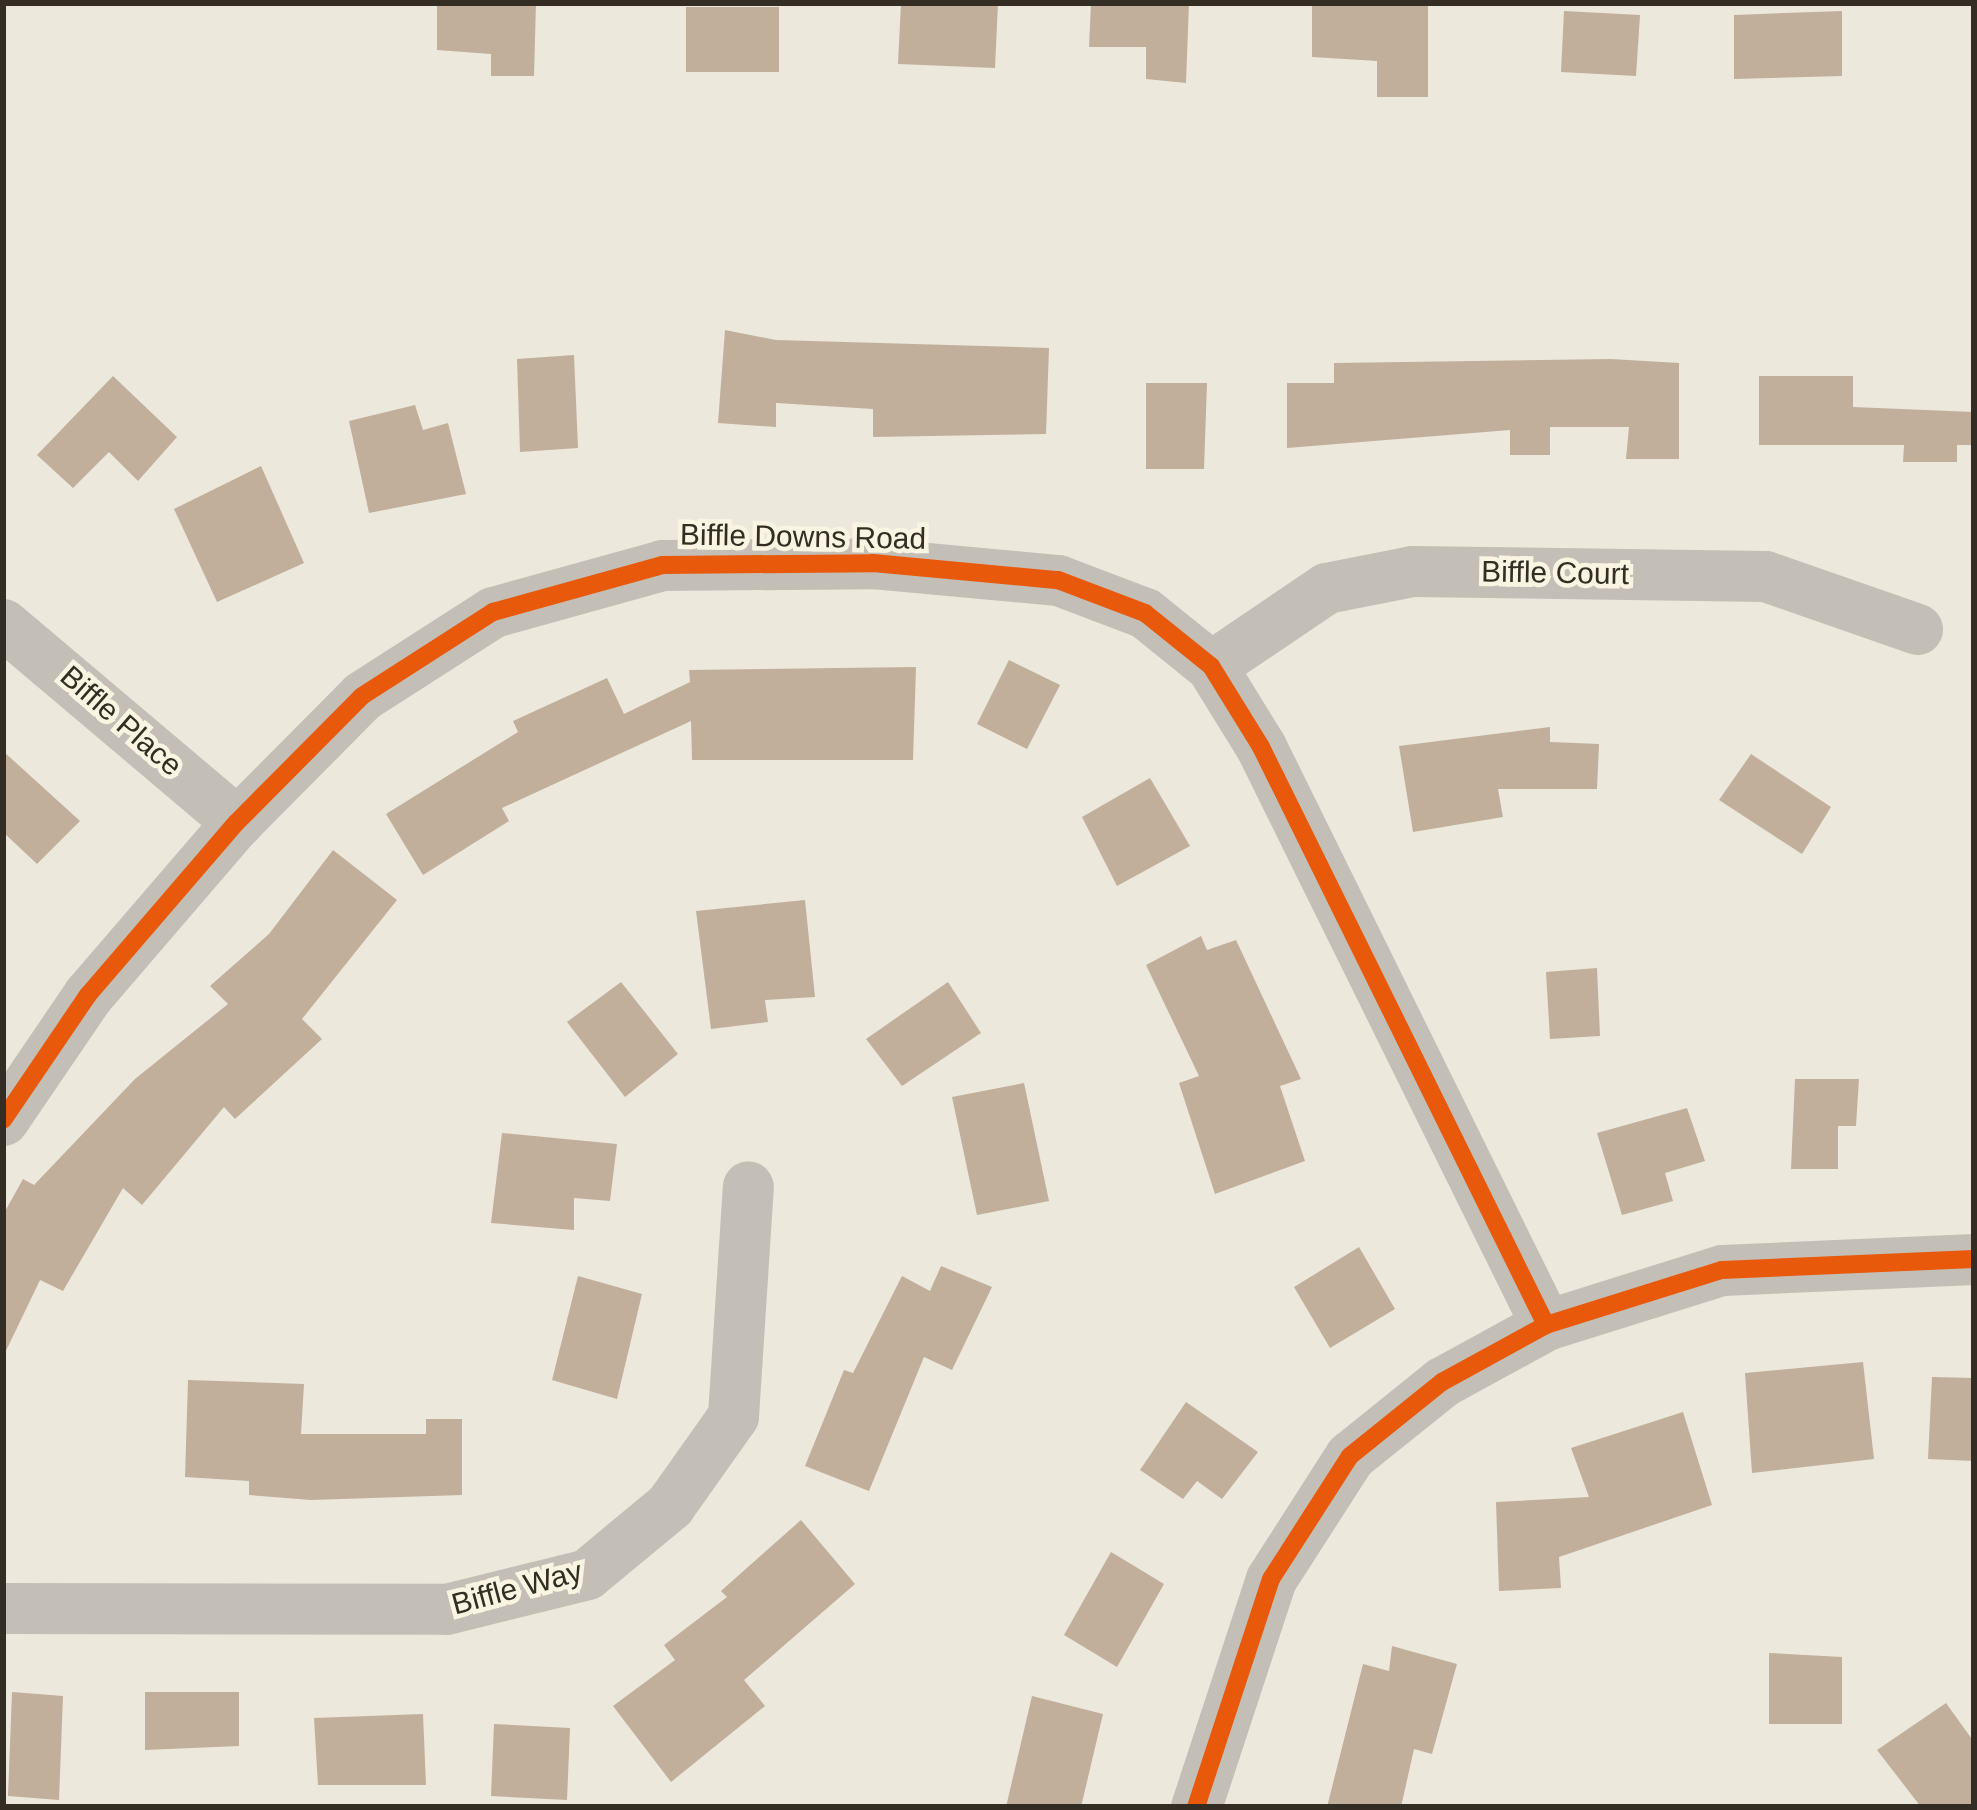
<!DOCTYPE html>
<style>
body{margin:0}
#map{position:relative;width:1977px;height:1810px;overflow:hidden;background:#ece8db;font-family:Arial,sans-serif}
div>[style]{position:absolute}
.building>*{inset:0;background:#c1af9c}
.minor>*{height:51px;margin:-25.5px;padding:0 25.5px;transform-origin:25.5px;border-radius:25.5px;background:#c4bfb6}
.cycleway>*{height:18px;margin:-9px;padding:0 9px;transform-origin:9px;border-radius:9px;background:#e8590c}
span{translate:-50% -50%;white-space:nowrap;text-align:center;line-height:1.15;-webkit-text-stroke:9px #faf4e2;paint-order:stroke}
.street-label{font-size:30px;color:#342d24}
.frame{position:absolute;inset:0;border:6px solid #342d24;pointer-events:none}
</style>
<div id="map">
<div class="building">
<div style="clip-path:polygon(437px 3px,536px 3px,534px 76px,491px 76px,491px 54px,437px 50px)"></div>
<div style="clip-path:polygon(901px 3px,998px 3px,995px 68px,898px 64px)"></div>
<div style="clip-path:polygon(1091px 3px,1189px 3px,1186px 83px,1146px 79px,1146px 47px,1089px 47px)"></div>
<div style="clip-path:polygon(1312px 3px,1428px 3px,1428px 97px,1377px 97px,1377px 61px,1312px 57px)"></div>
<div style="clip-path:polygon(686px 7px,779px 7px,779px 72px,686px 72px)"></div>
<div style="clip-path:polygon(1564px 11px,1640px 15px,1636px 76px,1561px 72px)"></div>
<div style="clip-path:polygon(1842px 11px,1842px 76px,1734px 79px,1734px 15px)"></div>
<div style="clip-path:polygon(725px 330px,776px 340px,1049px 348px,1046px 434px,873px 437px,873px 409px,776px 403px,776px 427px,718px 423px)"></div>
<div style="clip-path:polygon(574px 355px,578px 448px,520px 452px,517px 359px)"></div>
<div style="clip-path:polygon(1611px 359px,1679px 363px,1679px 459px,1626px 459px,1629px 427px,1550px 427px,1550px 455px,1510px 455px,1510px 430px,1287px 448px,1287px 383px,1334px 383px,1334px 363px)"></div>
<div style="clip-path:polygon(113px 376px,177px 437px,138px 481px,109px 452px,73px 488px,37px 455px)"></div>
<div style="clip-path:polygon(1759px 376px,1853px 376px,1853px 407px,1974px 412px,1973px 445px,1957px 445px,1957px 462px,1903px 462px,1904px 445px,1759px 445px)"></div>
<div style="clip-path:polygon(1146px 383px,1207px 383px,1204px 469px,1146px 469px)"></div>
<div style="clip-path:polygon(415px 405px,423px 430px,448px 423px,466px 494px,369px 513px,349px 421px)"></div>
<div style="clip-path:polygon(261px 466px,304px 563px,217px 602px,174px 509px)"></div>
<div style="clip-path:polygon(1009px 660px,1060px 685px,1027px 749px,977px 724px)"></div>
<div style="clip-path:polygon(916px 667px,913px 760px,692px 760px,691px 721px,502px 808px,509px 821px,423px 875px,386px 814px,518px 732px,513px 721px,607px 678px,624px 714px,690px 682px,689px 670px)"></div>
<div style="clip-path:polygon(1550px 727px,1550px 742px,1599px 744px,1597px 789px,1498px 789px,1503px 817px,1413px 832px,1399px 746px)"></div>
<div style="clip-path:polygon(3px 751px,80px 821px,37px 864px,3px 832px)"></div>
<div style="clip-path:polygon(1751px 754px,1831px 807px,1802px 854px,1719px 800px)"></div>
<div style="clip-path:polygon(1150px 778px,1190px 846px,1117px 886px,1082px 817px)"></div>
<div style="clip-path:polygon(333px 850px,397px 900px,302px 1019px,322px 1039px,235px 1119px,224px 1107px,142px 1205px,123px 1188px,63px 1291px,40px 1280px,3px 1357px,3px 1215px,23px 1179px,34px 1185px,135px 1079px,228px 1004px,210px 986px,269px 934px)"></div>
<div style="clip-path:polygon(805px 900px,815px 997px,765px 1000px,768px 1022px,711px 1029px,696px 911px)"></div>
<div style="clip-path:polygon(1201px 936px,1207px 950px,1236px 940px,1301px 1079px,1280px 1086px,1305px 1161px,1215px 1194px,1179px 1083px,1199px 1076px,1146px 965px)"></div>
<div style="clip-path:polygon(1597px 968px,1600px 1036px,1550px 1039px,1546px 972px)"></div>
<div style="clip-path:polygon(621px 982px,678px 1054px,625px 1097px,567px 1022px)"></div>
<div style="clip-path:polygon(948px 982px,981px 1033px,902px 1086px,866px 1039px)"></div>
<div style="clip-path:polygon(1795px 1079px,1859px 1079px,1856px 1126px,1838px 1126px,1838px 1169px,1791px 1169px)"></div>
<div style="clip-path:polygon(1024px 1083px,1049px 1201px,977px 1215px,952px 1097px)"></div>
<div style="clip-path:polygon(1687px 1108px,1705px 1161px,1665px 1173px,1673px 1201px,1622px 1215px,1597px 1133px)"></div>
<div style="clip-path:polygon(502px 1133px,617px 1144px,610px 1201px,574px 1198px,574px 1230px,491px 1223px)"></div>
<div style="clip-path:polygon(1359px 1247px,1395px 1309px,1330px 1348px,1294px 1287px)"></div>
<div style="clip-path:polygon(941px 1266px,992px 1287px,952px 1370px,924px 1357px,869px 1491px,805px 1466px,844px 1370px,853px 1373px,902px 1276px,930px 1291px)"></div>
<div style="clip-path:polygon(578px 1276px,642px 1294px,617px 1399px,552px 1380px)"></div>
<div style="clip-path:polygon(1863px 1362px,1874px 1459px,1752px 1473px,1745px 1373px)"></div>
<div style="clip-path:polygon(1932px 1377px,1974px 1378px,1974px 1461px,1928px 1459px)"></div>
<div style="clip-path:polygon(188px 1380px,304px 1384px,301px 1434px,426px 1434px,426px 1419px,462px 1419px,462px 1495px,311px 1500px,249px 1495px,249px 1481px,185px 1477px)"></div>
<div style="clip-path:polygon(1186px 1402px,1258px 1452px,1222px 1499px,1197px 1481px,1183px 1499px,1140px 1470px)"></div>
<div style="clip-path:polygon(1683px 1412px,1712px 1505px,1559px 1557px,1561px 1588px,1499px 1591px,1496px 1502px,1589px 1497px,1571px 1448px)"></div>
<div style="clip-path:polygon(801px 1520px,855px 1584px,744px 1680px,765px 1706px,671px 1782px,613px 1706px,675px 1660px,664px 1645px,727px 1597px,721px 1591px)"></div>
<div style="clip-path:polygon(1111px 1552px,1164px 1584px,1117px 1667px,1064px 1635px)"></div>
<div style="clip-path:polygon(1392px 1646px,1457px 1664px,1432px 1754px,1414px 1749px,1401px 1807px,1327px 1807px,1363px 1664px,1389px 1671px)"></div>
<div style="clip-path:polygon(1769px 1653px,1842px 1657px,1842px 1724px,1769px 1724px)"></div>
<div style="clip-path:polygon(12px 1692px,63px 1696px,59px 1800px,8px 1796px)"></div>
<div style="clip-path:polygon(145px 1692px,239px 1692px,239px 1746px,145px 1750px)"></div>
<div style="clip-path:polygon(1032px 1696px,1103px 1714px,1081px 1807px,1006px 1807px)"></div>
<div style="clip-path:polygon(1946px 1703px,1974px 1742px,1974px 1807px,1921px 1807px,1877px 1750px)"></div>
<div style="clip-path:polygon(423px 1714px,426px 1785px,318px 1785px,314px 1718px)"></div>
<div style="clip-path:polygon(494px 1724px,570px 1728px,567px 1800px,491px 1796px)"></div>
</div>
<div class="minor">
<div style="left:3px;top:624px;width:307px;rotate:40.2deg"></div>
<div style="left:1211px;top:666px;width:139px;rotate:-34.1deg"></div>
<div style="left:1326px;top:588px;width:88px;rotate:-11.2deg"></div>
<div style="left:1412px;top:571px;width:353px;rotate:0.8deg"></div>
<div style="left:1765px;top:576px;width:161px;rotate:19.2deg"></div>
<div style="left:3px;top:1120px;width:151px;rotate:-55.8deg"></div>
<div style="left:88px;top:995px;width:228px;rotate:-49.3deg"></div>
<div style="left:237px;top:822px;width:177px;rotate:-45.2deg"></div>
<div style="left:362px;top:696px;width:156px;rotate:-32.7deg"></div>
<div style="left:493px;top:612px;width:175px;rotate:-15.5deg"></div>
<div style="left:662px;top:565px;width:211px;rotate:-0.5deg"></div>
<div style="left:873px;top:563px;width:186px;rotate:5.3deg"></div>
<div style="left:1058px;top:580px;width:93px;rotate:20.8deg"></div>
<div style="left:1145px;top:613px;width:85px;rotate:38.8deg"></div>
<div style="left:1211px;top:666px;width:95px;rotate:58.3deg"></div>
<div style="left:1261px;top:747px;width:644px;rotate:63.75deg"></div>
<div style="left:3px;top:1608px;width:443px;rotate:0.1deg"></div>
<div style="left:446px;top:1609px;width:145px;rotate:-13.9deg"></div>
<div style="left:587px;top:1574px;width:108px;rotate:-39.7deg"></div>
<div style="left:670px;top:1505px;width:109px;rotate:-54.7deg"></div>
<div style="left:733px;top:1416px;width:230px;rotate:-86.3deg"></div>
<div style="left:1196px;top:1807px;width:240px;rotate:-71.8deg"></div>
<div style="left:1271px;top:1579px;width:146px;rotate:-57.3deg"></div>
<div style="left:1350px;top:1456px;width:118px;rotate:-38.8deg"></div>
<div style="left:1442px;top:1382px;width:119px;rotate:-28.7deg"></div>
<div style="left:1546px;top:1325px;width:184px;rotate:-17.4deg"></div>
<div style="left:1722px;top:1270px;width:252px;rotate:-2.5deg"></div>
</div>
<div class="cycleway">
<div style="left:3px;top:1120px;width:151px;rotate:-55.8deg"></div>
<div style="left:88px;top:995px;width:228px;rotate:-49.3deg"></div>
<div style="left:237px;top:822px;width:177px;rotate:-45.2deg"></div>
<div style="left:362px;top:696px;width:156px;rotate:-32.7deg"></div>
<div style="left:493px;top:612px;width:175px;rotate:-15.5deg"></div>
<div style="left:662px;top:565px;width:211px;rotate:-0.5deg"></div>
<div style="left:873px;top:563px;width:186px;rotate:5.3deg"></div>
<div style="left:1058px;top:580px;width:93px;rotate:20.8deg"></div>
<div style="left:1145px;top:613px;width:85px;rotate:38.8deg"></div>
<div style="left:1211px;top:666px;width:95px;rotate:58.3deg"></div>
<div style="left:1261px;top:747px;width:644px;rotate:63.75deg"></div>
<div style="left:1196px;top:1807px;width:240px;rotate:-71.8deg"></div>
<div style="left:1271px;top:1579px;width:146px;rotate:-57.3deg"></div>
<div style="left:1350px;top:1456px;width:118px;rotate:-38.8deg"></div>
<div style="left:1442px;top:1382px;width:119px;rotate:-28.7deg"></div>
<div style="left:1546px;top:1325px;width:184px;rotate:-17.4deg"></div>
<div style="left:1722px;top:1270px;width:252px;rotate:-2.5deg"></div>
</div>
<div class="street-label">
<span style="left:803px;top:537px;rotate:1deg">Biffle Downs Road</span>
<span style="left:1555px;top:573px;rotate:1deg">Biffle Court</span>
<span style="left:121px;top:721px;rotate:41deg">Biffle Place</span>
<span style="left:517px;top:1588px;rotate:-15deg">Biffle Way</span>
</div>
<div class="frame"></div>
</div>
